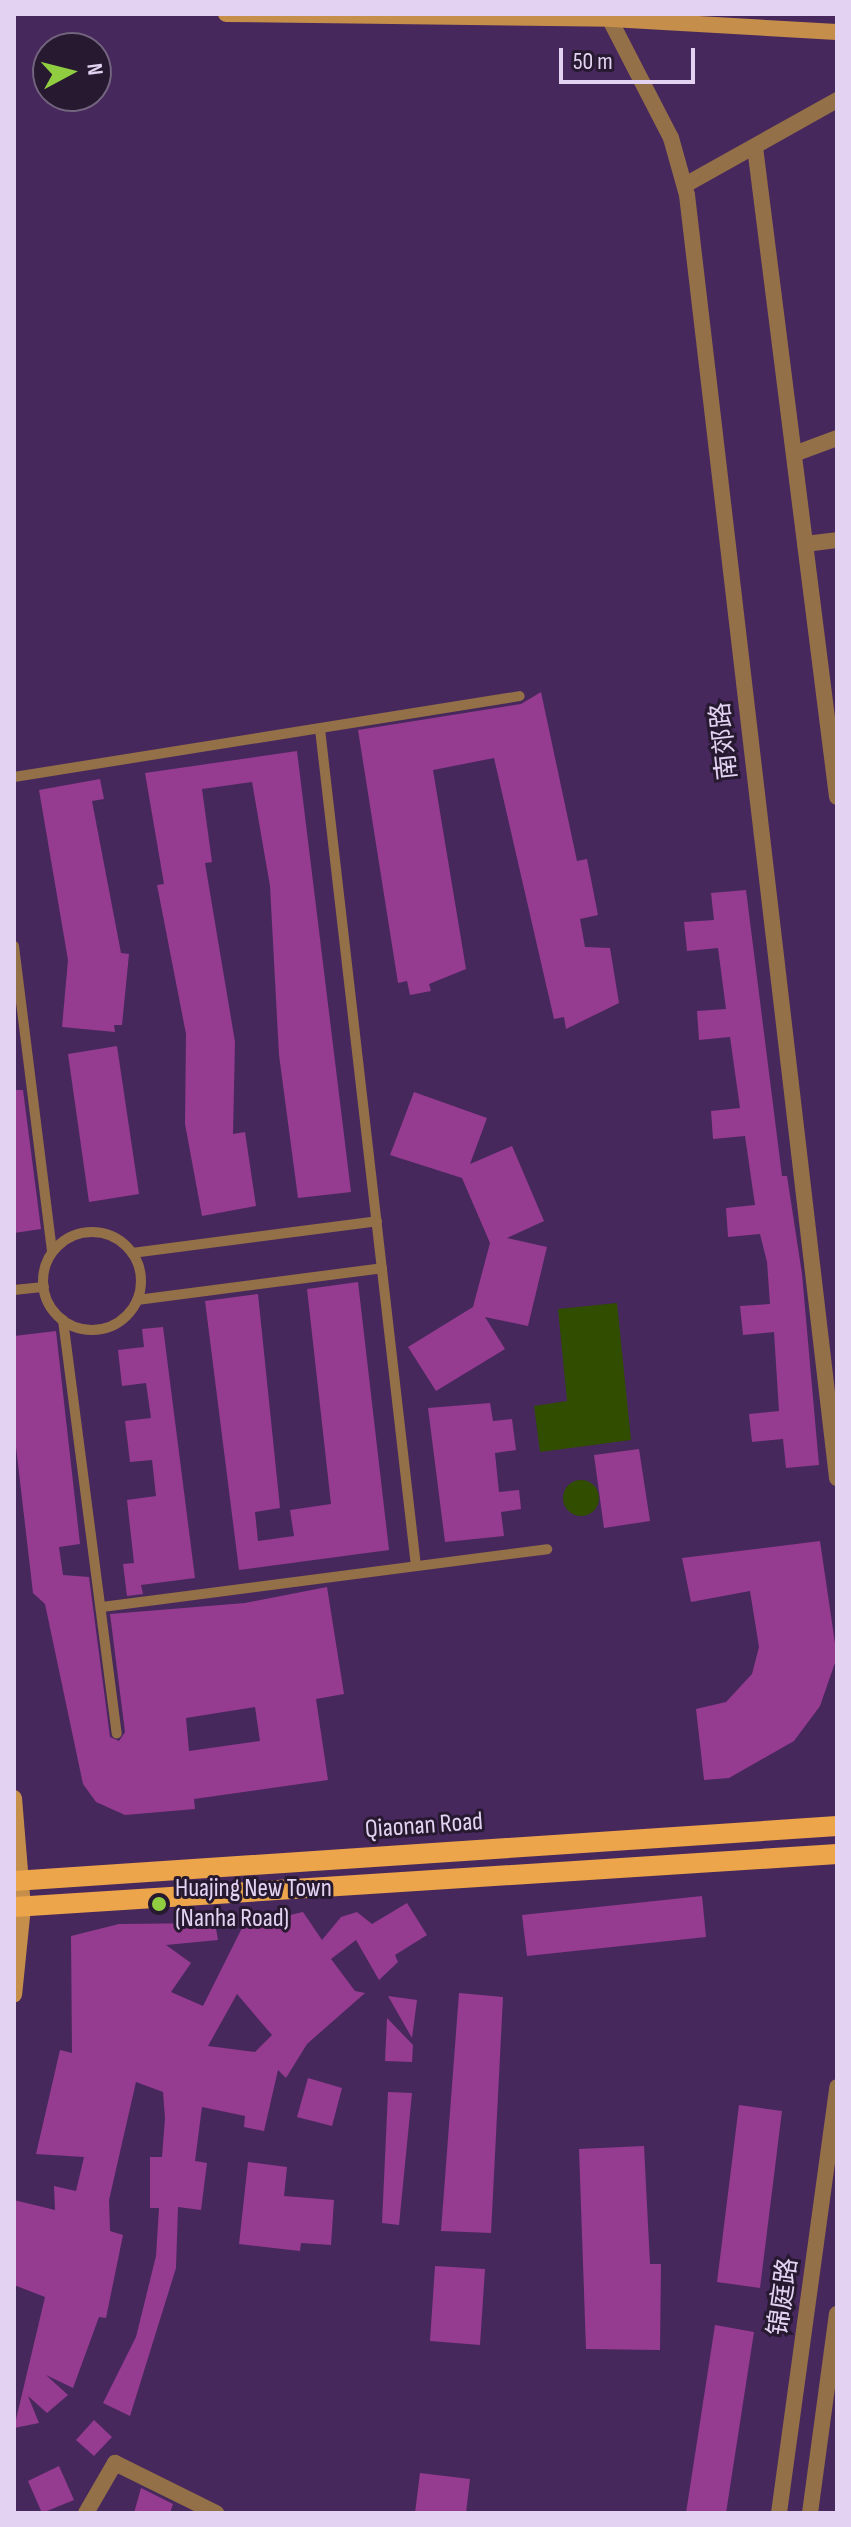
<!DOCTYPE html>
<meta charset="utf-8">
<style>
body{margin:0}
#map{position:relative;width:851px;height:2527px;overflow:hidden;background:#47285c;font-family:"Sofia Sans Condensed","Noto Sans SC",sans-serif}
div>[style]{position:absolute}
.green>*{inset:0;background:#304d00}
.round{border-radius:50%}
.building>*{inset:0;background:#953b90}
.lane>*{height:10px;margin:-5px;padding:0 5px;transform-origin:5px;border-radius:5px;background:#937048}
.lane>.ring{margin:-5px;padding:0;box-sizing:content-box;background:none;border:10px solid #937048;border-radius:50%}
.street>*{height:16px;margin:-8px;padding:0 8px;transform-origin:8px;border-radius:8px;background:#937048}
.secondary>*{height:16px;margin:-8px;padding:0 8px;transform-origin:8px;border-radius:8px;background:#c58e4a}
.primary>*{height:20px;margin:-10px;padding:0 10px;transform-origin:10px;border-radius:10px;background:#eca54a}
.dots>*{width:22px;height:22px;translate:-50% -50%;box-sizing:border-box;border:4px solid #261930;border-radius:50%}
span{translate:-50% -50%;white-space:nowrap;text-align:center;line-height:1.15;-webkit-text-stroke:6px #261930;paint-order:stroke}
.street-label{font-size:26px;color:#e4d2f2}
.poi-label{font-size:26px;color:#e4d2f2}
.left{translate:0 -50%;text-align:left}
.frame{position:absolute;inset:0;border:16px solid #e4d2f2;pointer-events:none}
.north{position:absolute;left:32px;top:32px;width:80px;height:80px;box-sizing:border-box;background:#261930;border:2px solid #72637e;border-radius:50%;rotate:83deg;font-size:22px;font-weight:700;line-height:32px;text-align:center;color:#e4d2f2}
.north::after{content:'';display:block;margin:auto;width:28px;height:36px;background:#90cd40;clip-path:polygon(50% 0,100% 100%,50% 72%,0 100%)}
.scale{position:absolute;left:559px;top:48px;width:136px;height:36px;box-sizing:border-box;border:4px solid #e4d2f2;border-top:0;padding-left:10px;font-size:24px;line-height:28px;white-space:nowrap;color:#e4d2f2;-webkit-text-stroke:6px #261930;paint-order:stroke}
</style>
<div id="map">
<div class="green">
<div style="clip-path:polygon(617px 1303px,631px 1440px,540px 1452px,534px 1406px,567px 1401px,558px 1309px)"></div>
<div class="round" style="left:563px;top:1480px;width:36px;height:36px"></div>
</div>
<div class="building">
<div style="clip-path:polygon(541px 692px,577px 861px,587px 859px,598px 915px,580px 919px,585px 947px,610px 948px,619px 1003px,566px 1029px,564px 1017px,554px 1019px,494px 758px,433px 770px,466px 969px,429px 984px,431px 991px,410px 995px,407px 981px,398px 983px,358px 730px,521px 704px)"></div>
<div style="clip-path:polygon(297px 751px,351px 1192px,298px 1198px,279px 1055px,270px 886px,252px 782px,202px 789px,212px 862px,205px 863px,235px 1042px,233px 1134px,245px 1132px,256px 1206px,202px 1216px,185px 1124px,186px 1034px,157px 885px,164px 884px,145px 773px)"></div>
<div style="clip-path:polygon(100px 779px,104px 799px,92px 801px,121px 953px,129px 954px,122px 1025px,114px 1025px,115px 1032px,62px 1027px,68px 960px,39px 790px)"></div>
<div style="clip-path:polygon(746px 890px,782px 1176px,787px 1176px,802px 1274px,819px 1465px,786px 1468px,783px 1439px,752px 1442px,749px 1414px,779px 1411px,774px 1332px,743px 1335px,740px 1306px,770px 1304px,767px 1262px,760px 1234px,728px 1237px,726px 1208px,755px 1205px,745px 1136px,713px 1139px,711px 1111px,740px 1108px,730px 1037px,699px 1040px,697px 1011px,726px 1009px,718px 948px,687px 951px,684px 922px,714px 920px,711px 893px)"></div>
<div style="clip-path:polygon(117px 1046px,139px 1194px,89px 1202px,68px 1054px)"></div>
<div style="clip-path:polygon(14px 1090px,23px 1090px,41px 1229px,14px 1233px)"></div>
<div style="clip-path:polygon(414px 1092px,487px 1118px,470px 1164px,512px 1146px,544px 1221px,507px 1238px,547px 1247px,528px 1326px,485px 1317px,505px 1349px,436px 1391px,408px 1347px,473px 1307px,490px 1243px,462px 1178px,390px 1155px)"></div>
<div style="clip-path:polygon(358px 1282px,389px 1550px,239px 1570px,205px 1301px,258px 1294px,280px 1508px,255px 1512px,258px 1541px,294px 1536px,290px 1510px,331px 1504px,307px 1289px)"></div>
<div style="clip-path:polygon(163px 1327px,195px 1578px,141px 1585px,143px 1594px,127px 1596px,123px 1564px,134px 1563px,127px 1500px,156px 1496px,152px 1460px,130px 1462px,125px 1421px,151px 1418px,146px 1383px,122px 1386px,118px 1350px,144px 1347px,142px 1329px)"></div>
<div style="clip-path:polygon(evenodd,56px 1331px,80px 1544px,59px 1547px,63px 1575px,89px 1577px,110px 1737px,119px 1741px,125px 1732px,110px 1614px,245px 1603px,327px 1587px,344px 1694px,316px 1699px,328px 1780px,194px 1799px,195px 1809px,125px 1815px,96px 1802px,83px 1784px,45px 1604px,33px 1593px,14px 1430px,14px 1336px,56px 1331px,255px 1707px,260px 1741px,189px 1751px,186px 1718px,255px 1707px)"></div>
<div style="clip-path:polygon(490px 1403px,493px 1421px,512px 1419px,516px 1450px,495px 1453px,499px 1492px,519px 1490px,521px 1509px,501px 1512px,504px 1536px,445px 1542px,428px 1408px)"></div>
<div style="clip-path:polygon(639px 1449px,650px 1521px,604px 1528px,594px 1455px)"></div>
<div style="clip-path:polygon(820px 1541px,837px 1657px,820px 1706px,794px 1741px,729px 1778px,704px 1780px,696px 1709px,726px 1702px,752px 1674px,759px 1647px,750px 1591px,691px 1602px,682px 1558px)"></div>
<div style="clip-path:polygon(702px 1896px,706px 1937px,527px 1956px,522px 1915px)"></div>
<div style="clip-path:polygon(evenodd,407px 1903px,427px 1935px,395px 1955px,398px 1962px,379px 1980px,356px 1940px,331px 1959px,355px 1991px,365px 1993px,307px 2044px,286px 2078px,278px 2070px,264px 2131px,244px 2127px,245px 2116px,202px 2107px,195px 2161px,207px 2163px,201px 2210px,178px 2207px,176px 2268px,130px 2416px,103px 2403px,136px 2337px,156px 2256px,159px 2208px,150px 2208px,150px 2157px,162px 2157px,165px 2118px,163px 2092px,136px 2082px,109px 2200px,110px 2231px,123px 2235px,106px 2318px,99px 2317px,73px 2388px,46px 2375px,68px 2395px,47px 2413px,28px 2396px,39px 2423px,14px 2428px,45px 2297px,14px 2285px,14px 2200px,55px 2210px,54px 2186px,76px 2191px,84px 2157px,36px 2154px,60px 2050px,72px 2053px,71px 1936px,119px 1924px,215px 1923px,218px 1940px,166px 1945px,191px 1963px,171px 1992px,203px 2006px,243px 1926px,303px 1912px,322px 1940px,341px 1917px,357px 1912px,372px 1924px,407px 1903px,237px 1994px,272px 2035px,255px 2052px,208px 2046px,237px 1994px)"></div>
<div style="clip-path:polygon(459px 1993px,503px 1997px,491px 2233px,441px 2231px)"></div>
<div style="clip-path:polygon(388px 1996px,417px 2000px,412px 2038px)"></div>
<div style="clip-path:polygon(387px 2018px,413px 2045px,412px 2062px,385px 2061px)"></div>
<div style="clip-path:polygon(308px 2078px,342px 2088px,332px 2126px,297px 2117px)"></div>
<div style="clip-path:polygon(388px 2092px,412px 2093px,399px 2225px,382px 2223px)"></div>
<div style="clip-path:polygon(739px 2105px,782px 2111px,760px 2288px,717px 2282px)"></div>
<div style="clip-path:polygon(644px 2146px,650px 2264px,661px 2264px,660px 2350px,586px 2349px,579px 2149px)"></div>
<div style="clip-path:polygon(248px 2162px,287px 2167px,284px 2196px,334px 2200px,331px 2245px,301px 2243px,300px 2251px,239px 2244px)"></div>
<div style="clip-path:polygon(435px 2266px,485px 2269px,480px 2345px,430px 2341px)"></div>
<div style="clip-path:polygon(715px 2325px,754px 2332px,726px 2513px,686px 2513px)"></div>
<div style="clip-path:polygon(94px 2420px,112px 2437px,94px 2456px,76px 2440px)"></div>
<div style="clip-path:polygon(59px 2466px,74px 2500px,42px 2513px,28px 2481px)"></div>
<div style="clip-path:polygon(420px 2473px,470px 2479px,466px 2513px,415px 2513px)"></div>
<div style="clip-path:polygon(141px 2488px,173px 2504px,170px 2513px,134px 2513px)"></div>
</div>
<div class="lane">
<div style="left:320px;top:729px;width:842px;rotate:83.46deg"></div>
<div style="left:14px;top:777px;width:512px;rotate:-9.09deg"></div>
<div style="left:14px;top:946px;width:307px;rotate:82.9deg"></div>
<div class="ring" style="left:43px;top:1232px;width:88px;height:88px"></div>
<div style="left:132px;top:1253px;width:247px;rotate:-7.4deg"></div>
<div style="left:14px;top:1290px;width:30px;rotate:-6deg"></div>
<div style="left:137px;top:1300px;width:247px;rotate:-7.4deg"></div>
<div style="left:63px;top:1320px;width:417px;rotate:82.6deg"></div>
<div style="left:102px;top:1607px;width:449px;rotate:-7.4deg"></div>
</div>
<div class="street">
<div style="left:607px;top:14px;width:140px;rotate:62.7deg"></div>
<div style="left:671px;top:138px;width:59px;rotate:74.3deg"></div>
<div style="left:687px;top:195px;width:1292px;rotate:83.33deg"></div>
<div style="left:755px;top:147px;width:655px;rotate:82.81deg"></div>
<div style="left:685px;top:185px;width:174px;rotate:-29.2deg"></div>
<div style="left:794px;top:454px;width:46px;rotate:-20.4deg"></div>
<div style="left:805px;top:544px;width:32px;rotate:-7deg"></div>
<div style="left:86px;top:2513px;width:58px;rotate:-59.9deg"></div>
<div style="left:115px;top:2463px;width:113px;rotate:26.3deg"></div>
<div style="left:779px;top:2513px;width:430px;rotate:-82.2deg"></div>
<div style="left:810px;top:2513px;width:201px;rotate:-82.3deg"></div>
</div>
<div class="secondary">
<div style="left:226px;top:14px;width:385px;rotate:0.7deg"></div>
<div style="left:611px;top:19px;width:226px;rotate:3.3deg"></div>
<div style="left:14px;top:1798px;width:109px;rotate:85.3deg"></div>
<div style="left:23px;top:1907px;width:88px;rotate:95.8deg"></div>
</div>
<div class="primary">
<div style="left:14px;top:1881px;width:825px;rotate:-3.82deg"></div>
<div style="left:14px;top:1907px;width:825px;rotate:-3.68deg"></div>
</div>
<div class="dots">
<div style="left:159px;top:1904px;background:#90cd40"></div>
</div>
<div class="street-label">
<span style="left:725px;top:741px;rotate:-96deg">南郊路</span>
<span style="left:424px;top:1826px;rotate:-4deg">Qiaonan Road</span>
<span style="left:784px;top:2297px;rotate:-82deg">锦庭路</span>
</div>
<div class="poi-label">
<span class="left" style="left:175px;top:1904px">Huajing New Town<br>(Nanha Road)</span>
</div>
<div class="frame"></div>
<div class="north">N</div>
<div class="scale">50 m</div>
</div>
